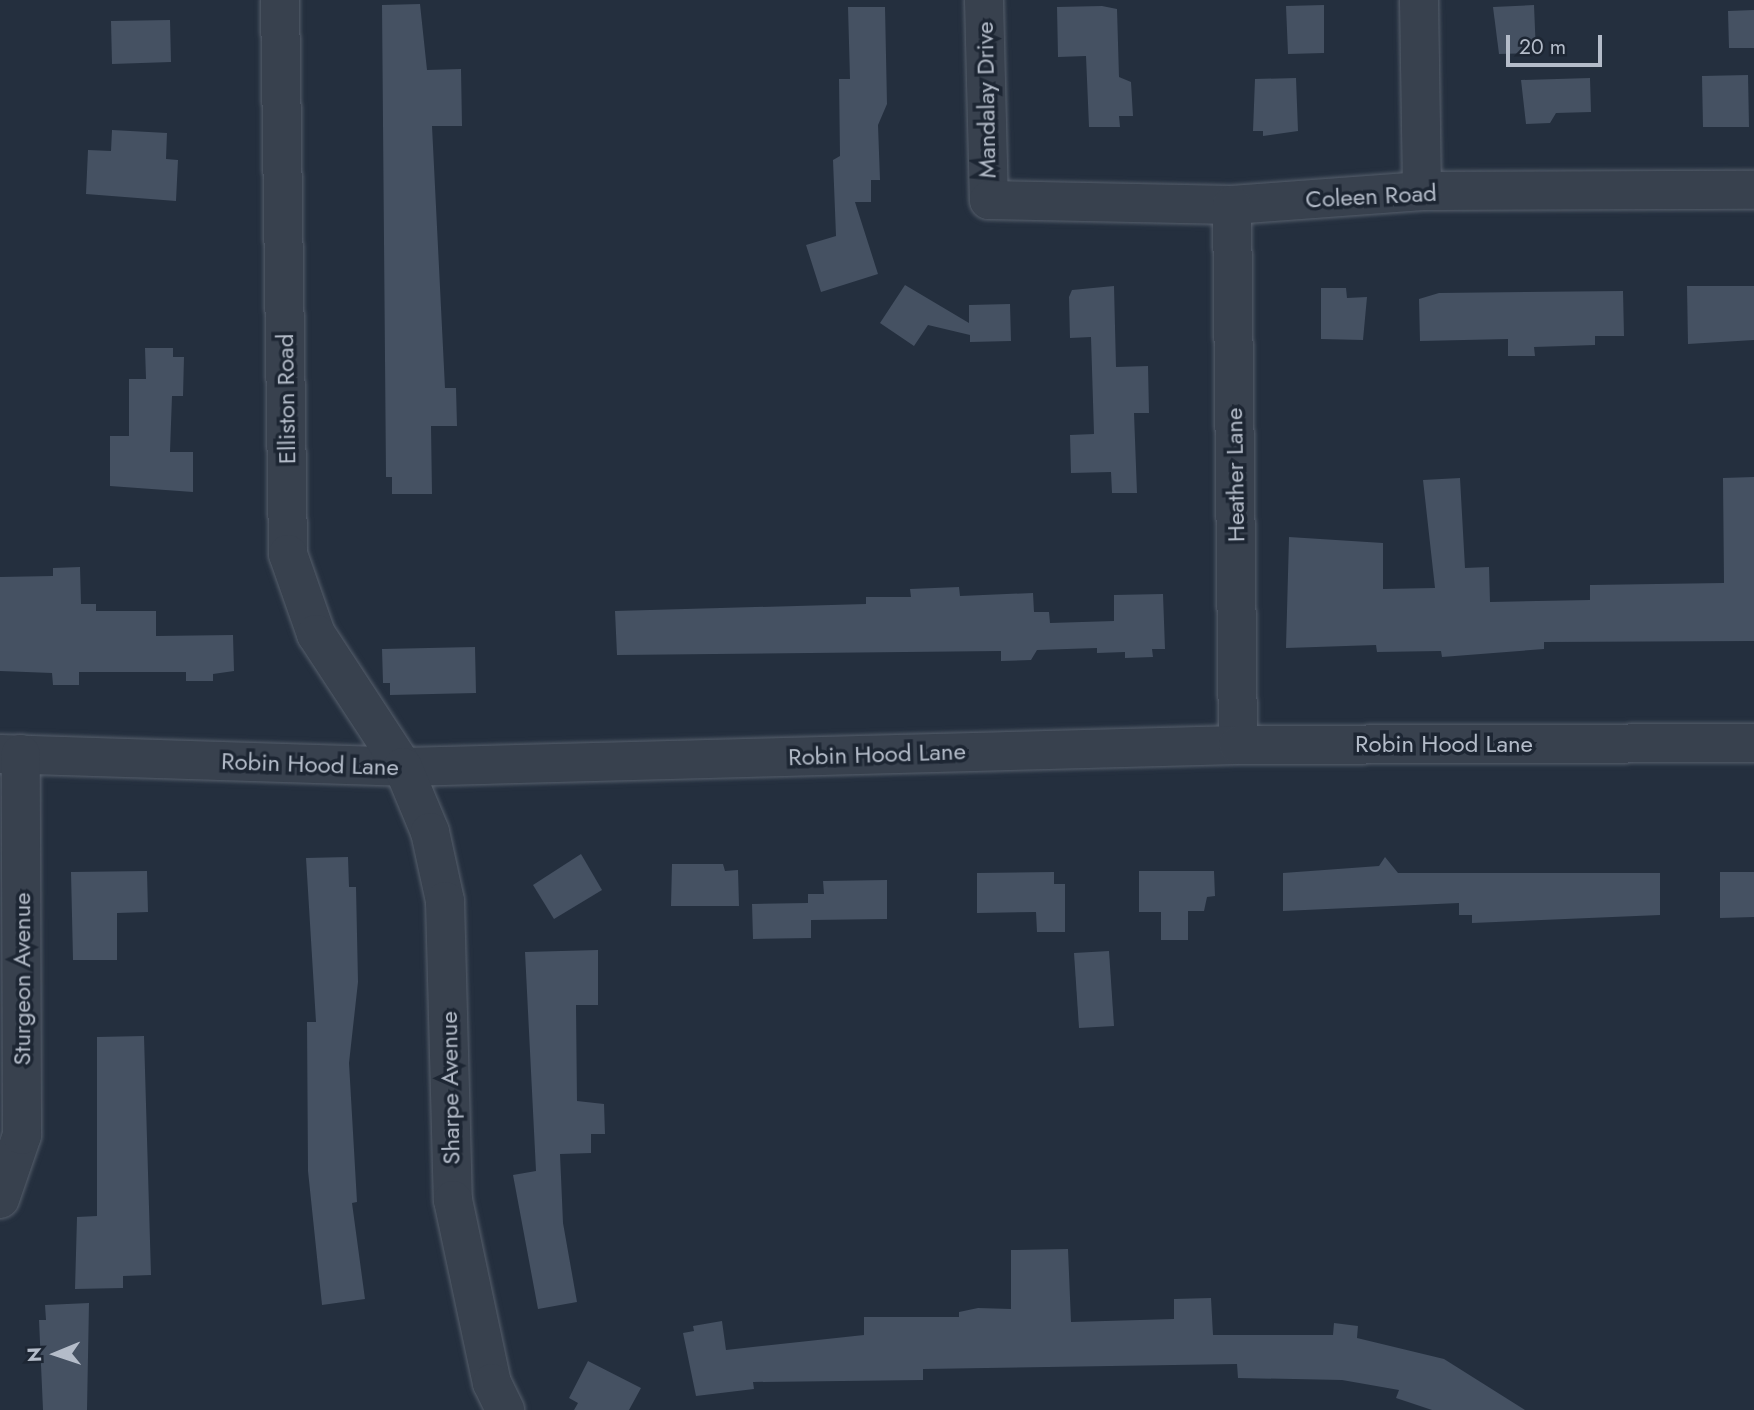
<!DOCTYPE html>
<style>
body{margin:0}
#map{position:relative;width:1754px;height:1410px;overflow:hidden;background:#242f3e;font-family:Jost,sans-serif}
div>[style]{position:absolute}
.building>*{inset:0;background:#455162}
.roads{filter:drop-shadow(0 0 2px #565f6c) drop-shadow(0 0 2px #565f6c)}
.minor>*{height:38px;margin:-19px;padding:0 19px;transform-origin:19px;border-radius:19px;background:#38414e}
.tertiary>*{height:38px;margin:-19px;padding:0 19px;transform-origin:19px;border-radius:19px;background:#38414e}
span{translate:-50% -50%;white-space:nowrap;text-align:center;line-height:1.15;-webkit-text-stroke:7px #1d2633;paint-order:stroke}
.street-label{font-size:24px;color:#b4bcc9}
.north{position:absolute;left:21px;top:1319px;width:70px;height:70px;-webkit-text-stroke:5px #1d2633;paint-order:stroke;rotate:268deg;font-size:19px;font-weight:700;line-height:28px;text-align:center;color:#b4bcc9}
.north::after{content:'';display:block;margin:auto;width:24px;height:32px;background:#b4bcc9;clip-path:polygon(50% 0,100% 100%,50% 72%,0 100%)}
.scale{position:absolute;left:1506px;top:35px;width:96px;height:32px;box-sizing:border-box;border:4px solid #b4bcc9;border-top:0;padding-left:9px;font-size:21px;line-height:24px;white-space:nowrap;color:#b4bcc9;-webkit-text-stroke:5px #1d2633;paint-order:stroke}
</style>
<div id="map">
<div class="building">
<div style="clip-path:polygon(420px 4px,427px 70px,461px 69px,462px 126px,432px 126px,445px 388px,456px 388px,457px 426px,431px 426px,432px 494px,392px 494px,392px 477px,386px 477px,382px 5px)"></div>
<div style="clip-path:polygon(1324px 5px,1324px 53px,1288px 54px,1286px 6px)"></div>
<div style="clip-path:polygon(1534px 5px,1536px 53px,1499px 54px,1493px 7px)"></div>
<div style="clip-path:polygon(1102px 6px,1117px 9px,1119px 77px,1131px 82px,1133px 116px,1119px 116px,1120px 127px,1089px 127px,1086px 56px,1058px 57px,1057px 7px)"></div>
<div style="clip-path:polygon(848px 7px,885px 7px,887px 104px,878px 125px,880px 180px,871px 180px,871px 202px,855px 202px,878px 274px,821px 292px,806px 245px,836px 236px,833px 160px,840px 156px,839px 79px,850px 79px)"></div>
<div style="clip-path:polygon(1754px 10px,1754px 48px,1729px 48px,1728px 11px)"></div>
<div style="clip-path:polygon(170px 20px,171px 62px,112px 64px,111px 21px)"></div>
<div style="clip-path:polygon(1748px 75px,1749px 127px,1703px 127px,1702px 76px)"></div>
<div style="clip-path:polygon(1296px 78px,1298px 131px,1263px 136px,1263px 131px,1253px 131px,1255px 79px)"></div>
<div style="clip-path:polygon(1590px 78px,1591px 112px,1556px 113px,1550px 123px,1526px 124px,1521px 80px)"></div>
<div style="clip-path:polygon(112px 130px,167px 133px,166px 159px,178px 160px,176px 201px,86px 194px,88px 150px,111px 151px)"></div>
<div style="clip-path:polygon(905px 285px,969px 323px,969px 305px,1010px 304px,1011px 341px,970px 342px,970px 335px,928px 325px,914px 346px,880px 323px)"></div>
<div style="clip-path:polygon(1114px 286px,1116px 367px,1148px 366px,1149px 413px,1134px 413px,1137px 493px,1112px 493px,1111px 472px,1071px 473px,1070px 435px,1094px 434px,1091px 337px,1070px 338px,1069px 297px,1072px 290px)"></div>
<div style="clip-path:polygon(1687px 286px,1754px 286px,1754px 340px,1688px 344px)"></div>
<div style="clip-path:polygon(1321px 288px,1346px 288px,1347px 298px,1367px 297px,1363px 340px,1321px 339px)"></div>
<div style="clip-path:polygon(1623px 291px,1624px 336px,1595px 336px,1595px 345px,1534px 347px,1535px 356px,1508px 356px,1508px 339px,1420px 341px,1419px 299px,1439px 293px)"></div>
<div style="clip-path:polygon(145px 348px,173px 348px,173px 357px,184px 357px,183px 396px,172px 396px,170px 452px,193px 452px,193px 492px,110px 486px,110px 436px,129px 436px,129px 379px,146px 379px)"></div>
<div style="clip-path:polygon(1754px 477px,1754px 641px,1544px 642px,1544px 649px,1442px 657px,1441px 651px,1377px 652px,1376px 645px,1286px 648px,1289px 537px,1383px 543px,1383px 589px,1435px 588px,1423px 480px,1460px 478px,1465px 568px,1489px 567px,1490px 602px,1590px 600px,1590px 585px,1724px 583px,1723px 478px)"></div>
<div style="clip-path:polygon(80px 567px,81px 604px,96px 604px,96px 611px,156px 611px,156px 636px,233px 635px,234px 671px,213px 674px,213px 681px,186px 681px,186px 672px,79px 672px,79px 685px,53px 685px,52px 673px,0 671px,0 577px,53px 576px,53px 568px)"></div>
<div style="clip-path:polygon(959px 587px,960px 596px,1033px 593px,1034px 612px,1049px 612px,1050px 623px,1114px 621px,1114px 595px,1163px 594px,1165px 649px,1152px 649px,1153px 657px,1125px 658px,1125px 652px,1097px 653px,1097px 648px,1037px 650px,1031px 660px,1001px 661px,1001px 651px,617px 655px,615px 611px,866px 604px,866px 597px,911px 597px,910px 589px)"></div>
<div style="clip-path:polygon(475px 647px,476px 693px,390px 695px,390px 683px,383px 683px,382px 649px)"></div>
<div style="clip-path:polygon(581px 854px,602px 890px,554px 919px,533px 885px)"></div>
<div style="clip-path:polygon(348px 857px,349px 887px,356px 887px,358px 982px,349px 1063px,357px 1202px,352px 1203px,365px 1299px,322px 1305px,308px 1171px,307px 1022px,316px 1022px,306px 858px)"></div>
<div style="clip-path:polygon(1385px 857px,1398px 873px,1660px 873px,1660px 915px,1472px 923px,1472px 915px,1459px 915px,1459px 903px,1283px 911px,1283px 873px,1379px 866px)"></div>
<div style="clip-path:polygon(672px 864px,723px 864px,725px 871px,738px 870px,739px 906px,671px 906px)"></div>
<div style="clip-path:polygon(147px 871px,148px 912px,117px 913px,117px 960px,73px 960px,71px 872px)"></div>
<div style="clip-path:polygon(1139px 871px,1214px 871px,1215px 896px,1207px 897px,1204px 911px,1188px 911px,1188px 940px,1161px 940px,1161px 912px,1139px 912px)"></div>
<div style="clip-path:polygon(1054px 872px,1054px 884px,1065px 884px,1065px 932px,1037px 932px,1036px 912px,977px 913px,977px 873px)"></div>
<div style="clip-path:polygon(1720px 872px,1754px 872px,1754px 917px,1720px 918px)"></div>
<div style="clip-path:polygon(887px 880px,887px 919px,811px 920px,811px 938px,753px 939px,752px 904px,808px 903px,808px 894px,824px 894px,823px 881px)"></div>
<div style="clip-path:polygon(598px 950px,598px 1005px,576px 1005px,577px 1101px,604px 1104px,605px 1134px,591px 1134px,591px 1153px,560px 1154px,563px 1223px,577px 1302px,538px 1309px,513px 1175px,536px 1171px,525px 952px)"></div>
<div style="clip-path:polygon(1109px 951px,1114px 1026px,1079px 1028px,1074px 953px)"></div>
<div style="clip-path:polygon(144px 1036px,151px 1275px,123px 1276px,123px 1288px,75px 1289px,77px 1217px,97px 1216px,97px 1037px)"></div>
<div style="clip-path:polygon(1068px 1249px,1071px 1322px,1174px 1319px,1174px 1299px,1211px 1298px,1213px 1335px,1333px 1335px,1334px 1323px,1358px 1326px,1357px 1338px,1444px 1359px,1525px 1410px,1432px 1410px,1396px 1398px,1399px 1390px,1342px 1380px,1238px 1378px,1237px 1364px,923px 1369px,923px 1380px,753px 1382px,754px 1389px,696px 1396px,683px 1333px,694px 1331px,693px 1326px,722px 1321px,726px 1350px,864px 1335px,864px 1317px,959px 1317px,959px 1312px,978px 1308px,1011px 1309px,1011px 1250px)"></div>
<div style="clip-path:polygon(89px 1303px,87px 1410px,43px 1410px,39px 1320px,46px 1320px,45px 1305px)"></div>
<div style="clip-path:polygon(588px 1361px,641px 1388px,629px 1410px,574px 1410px,578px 1403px,569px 1398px)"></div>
</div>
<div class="roads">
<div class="minor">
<div style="left:984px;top:0;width:200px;rotate:88.6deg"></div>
<div style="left:989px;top:200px;width:243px;rotate:1.2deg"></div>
<div style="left:1232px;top:205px;width:191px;rotate:-4.2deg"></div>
<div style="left:1422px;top:191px;width:332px;rotate:-0.2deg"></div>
<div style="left:1419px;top:0;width:191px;rotate:89.1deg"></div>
<div style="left:1232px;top:205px;width:540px;rotate:89.36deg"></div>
<div style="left:0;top:754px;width:403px;rotate:1.8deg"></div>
<div style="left:403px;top:767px;width:835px;rotate:-1.51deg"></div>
<div style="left:1238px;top:745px;width:516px;rotate:-0.22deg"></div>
<div style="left:0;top:1199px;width:68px;rotate:-71deg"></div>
<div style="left:22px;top:1135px;width:381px;rotate:-90.2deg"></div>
</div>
<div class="tertiary">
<div style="left:280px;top:0;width:554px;rotate:89.17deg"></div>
<div style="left:288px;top:554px;width:85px;rotate:70.7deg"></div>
<div style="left:316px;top:634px;width:159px;rotate:56.8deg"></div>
<div style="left:403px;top:767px;width:70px;rotate:67.4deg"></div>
<div style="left:430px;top:832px;width:71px;rotate:77.7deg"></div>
<div style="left:445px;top:901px;width:299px;rotate:88.5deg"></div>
<div style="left:453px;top:1200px;width:187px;rotate:78deg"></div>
<div style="left:492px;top:1383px;width:30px;rotate:64deg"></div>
</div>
</div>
<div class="street-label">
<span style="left:986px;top:100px;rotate:-91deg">Mandalay Drive</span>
<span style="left:1371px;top:196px;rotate:-3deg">Coleen Road</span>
<span style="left:286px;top:399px;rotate:-91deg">Elliston Road</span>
<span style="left:1235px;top:475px;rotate:-91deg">Heather Lane</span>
<span style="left:1444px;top:744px">Robin Hood Lane</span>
<span style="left:877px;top:754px;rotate:-2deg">Robin Hood Lane</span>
<span style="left:310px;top:764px;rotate:2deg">Robin Hood Lane</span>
<span style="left:22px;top:979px;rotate:-90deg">Sturgeon Avenue</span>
<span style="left:450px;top:1088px;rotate:-91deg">Sharpe Avenue</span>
</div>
<div class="north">N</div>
<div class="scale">20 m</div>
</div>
